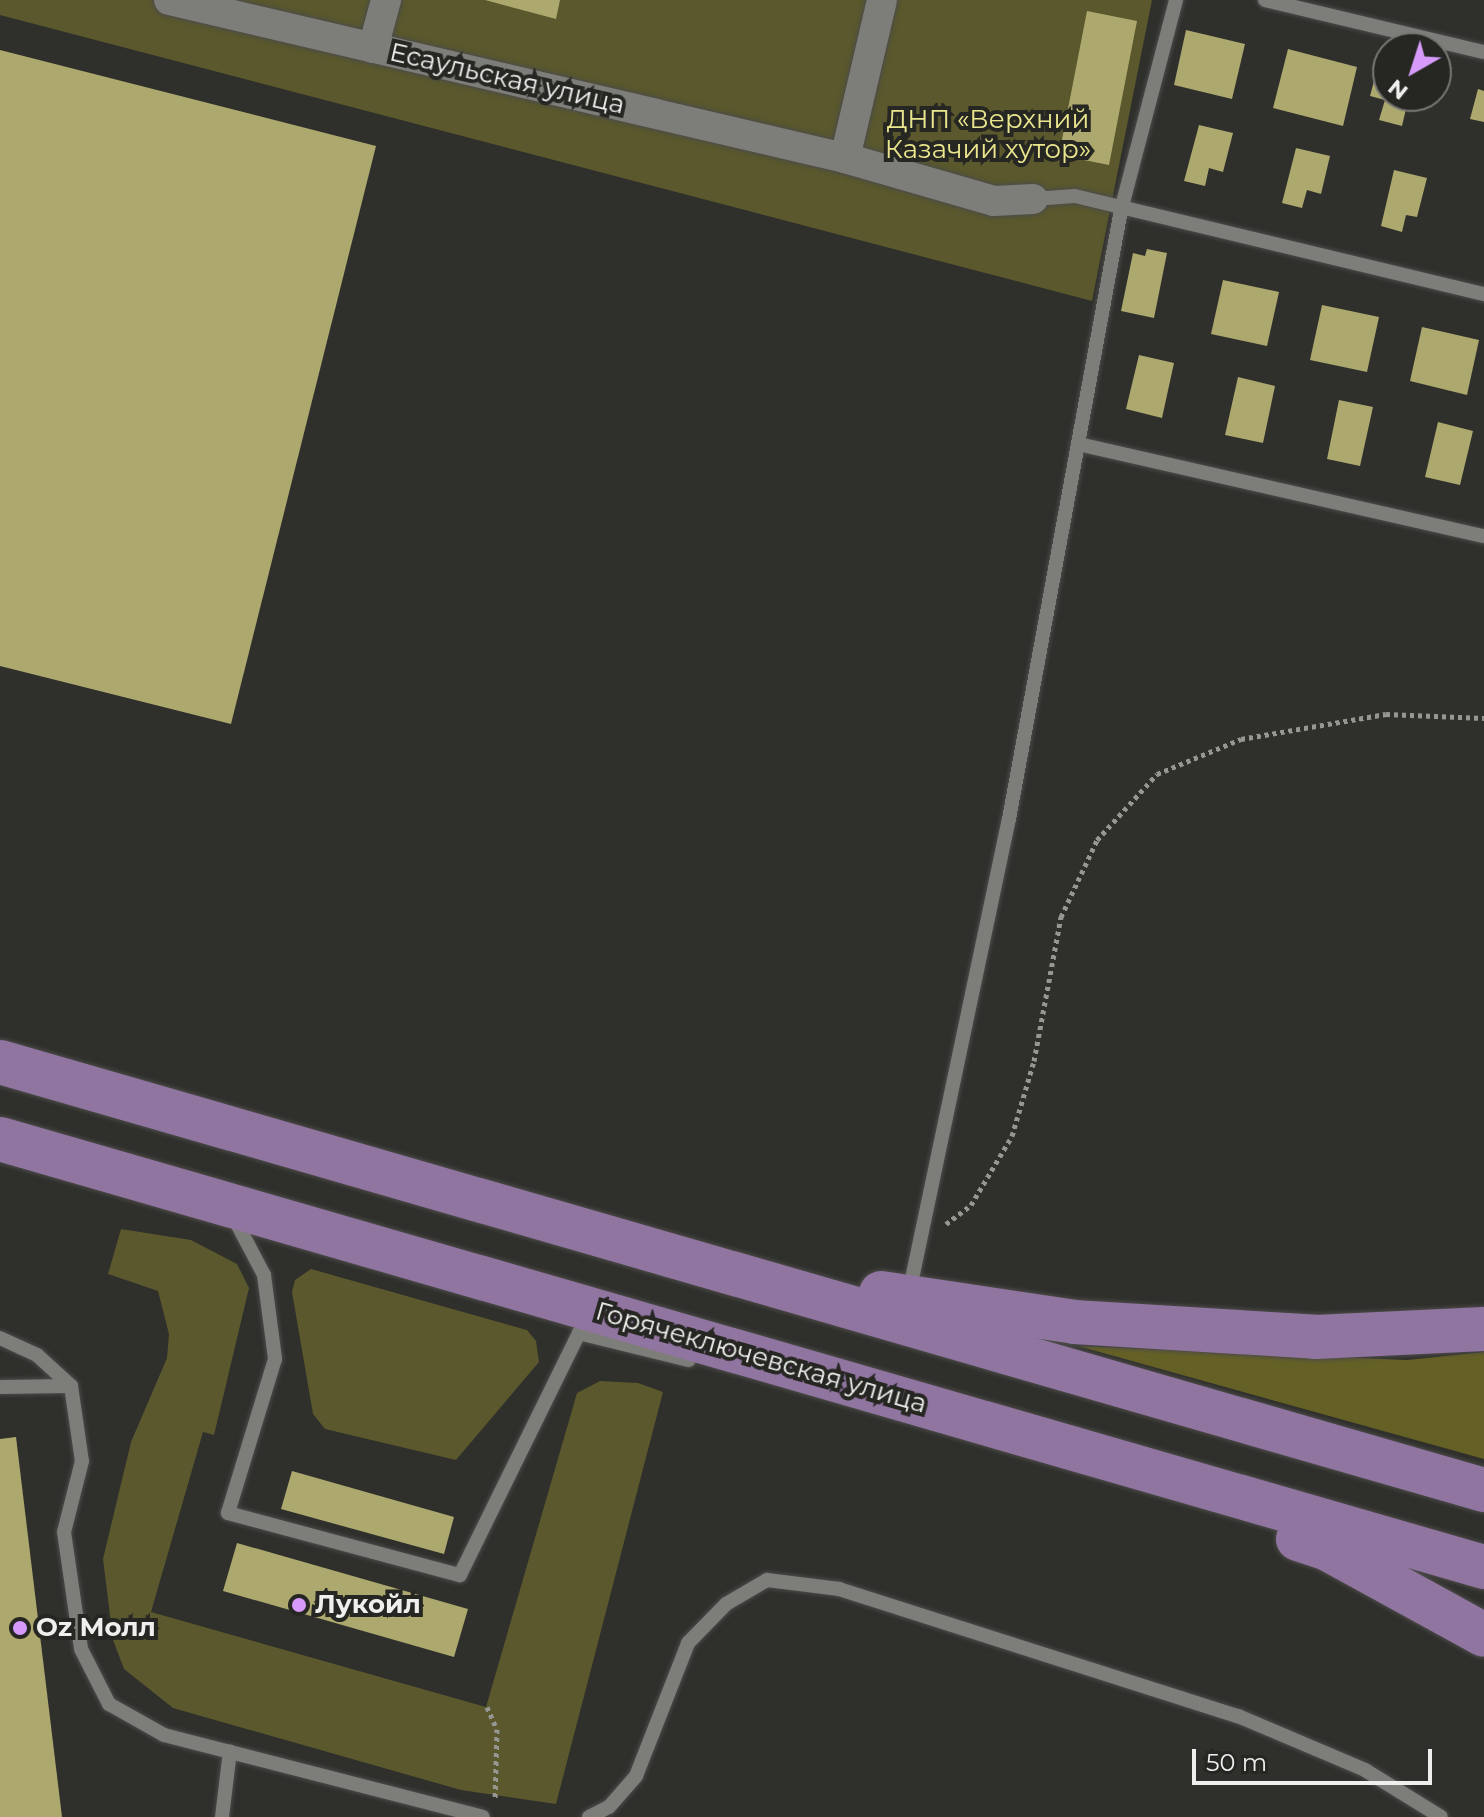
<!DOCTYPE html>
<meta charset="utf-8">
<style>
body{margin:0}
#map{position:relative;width:1484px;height:1817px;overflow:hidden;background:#2f2f2c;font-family:Montserrat,sans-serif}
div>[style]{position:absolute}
.green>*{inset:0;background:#5a582c}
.forest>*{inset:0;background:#656126}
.building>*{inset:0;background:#ada96e}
.path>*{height:5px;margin-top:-2.5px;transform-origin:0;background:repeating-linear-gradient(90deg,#969693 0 4px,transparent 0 8px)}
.roads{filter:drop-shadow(0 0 2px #4c4b49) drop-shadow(0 0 2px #4c4b49)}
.lane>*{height:14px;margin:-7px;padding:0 7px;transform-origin:7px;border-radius:7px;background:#7d7d7a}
.street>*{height:30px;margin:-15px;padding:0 15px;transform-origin:15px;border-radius:15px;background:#7d7d7a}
.primary>*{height:44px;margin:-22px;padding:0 22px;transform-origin:22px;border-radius:22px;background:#9175a1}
.dots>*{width:22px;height:22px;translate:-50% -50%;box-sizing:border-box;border:4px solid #262622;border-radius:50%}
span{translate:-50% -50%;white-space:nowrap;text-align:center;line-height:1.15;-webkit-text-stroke:8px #262622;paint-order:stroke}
.street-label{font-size:26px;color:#efefed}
.park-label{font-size:26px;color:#eae68e}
.poi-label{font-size:26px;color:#efefed;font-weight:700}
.left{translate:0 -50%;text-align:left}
.north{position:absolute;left:1372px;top:32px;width:80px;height:80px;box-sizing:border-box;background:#262622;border:2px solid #767673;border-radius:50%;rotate:219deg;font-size:22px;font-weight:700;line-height:32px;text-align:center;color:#efefed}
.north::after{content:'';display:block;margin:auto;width:28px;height:36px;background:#d69bfa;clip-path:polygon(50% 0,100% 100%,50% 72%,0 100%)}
.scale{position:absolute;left:1192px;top:1749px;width:240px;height:36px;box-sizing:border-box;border:4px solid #efefed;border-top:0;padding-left:10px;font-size:24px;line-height:28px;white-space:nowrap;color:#efefed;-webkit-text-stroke:6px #262622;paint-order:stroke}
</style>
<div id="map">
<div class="green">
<div style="clip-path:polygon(0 0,1152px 0,1092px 301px,0 15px)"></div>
<div style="clip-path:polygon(121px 1229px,191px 1240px,237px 1264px,249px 1288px,214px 1435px,203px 1432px,151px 1612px,486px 1707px,577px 1393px,600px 1381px,638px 1383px,663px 1392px,556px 1804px,461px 1790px,173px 1708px,124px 1669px,113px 1640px,103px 1559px,131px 1442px,167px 1358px,169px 1334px,158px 1291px,108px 1274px)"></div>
<div style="clip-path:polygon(311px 1269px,527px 1330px,536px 1341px,539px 1362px,456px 1460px,325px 1429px,313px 1414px,292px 1292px,295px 1280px)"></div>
</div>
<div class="forest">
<div style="clip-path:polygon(1078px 1346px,1407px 1360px,1484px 1352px,1484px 1459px)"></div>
</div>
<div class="building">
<div style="clip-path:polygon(485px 0,560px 0,556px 19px)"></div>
<div style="clip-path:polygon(1087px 11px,1137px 21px,1109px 165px,1059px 155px)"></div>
<div style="clip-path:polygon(1186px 30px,1245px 44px,1232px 99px,1174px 85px)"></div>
<div style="clip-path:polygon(1288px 49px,1357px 67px,1343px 126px,1273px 108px)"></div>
<div style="clip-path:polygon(0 50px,376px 146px,231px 724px,0 666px)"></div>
<div style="clip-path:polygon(1378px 66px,1388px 69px,1388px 96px,1409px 96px,1402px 126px,1379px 120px,1385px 100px,1370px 96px)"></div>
<div style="clip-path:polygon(1478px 89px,1484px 91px,1484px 122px,1470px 119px)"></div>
<div style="clip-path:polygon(1199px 125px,1233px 133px,1223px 172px,1209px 168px,1205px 186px,1184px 181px)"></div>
<div style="clip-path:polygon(1296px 148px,1330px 156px,1321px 194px,1307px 190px,1302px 208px,1282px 203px)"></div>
<div style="clip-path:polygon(1394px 170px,1427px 178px,1417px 217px,1406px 215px,1402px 232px,1381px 226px)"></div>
<div style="clip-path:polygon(1147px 249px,1167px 253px,1154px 318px,1121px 311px,1133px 253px,1145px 256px)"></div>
<div style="clip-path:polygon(1223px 280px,1279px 292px,1267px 346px,1211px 334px)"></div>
<div style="clip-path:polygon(1322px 305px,1379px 317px,1367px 372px,1310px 360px)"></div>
<div style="clip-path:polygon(1422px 327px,1479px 340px,1467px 395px,1410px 381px)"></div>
<div style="clip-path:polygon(1139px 355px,1174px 363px,1162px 418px,1126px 409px)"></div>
<div style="clip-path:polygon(1238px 377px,1275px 386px,1263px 443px,1225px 435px)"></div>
<div style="clip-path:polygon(1339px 400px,1373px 407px,1360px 466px,1327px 459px)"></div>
<div style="clip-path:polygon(1438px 422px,1473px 431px,1460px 485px,1425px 477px)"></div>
<div style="clip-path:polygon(16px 1437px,62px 1817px,0 1817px,0 1439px)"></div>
<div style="clip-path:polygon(292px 1471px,454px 1517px,444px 1554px,281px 1509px)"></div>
<div style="clip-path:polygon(237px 1543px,468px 1609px,454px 1657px,223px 1591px)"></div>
</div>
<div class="path">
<div style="left:946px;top:1224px;width:31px;rotate:-37deg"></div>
<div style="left:971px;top:1205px;width:80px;rotate:-59.3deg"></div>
<div style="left:1012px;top:1136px;width:78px;rotate:-73.7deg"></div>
<div style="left:1034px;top:1061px;width:147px;rotate:-79.4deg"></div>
<div style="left:1061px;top:917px;width:85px;rotate:-64.9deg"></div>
<div style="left:1097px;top:840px;width:89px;rotate:-47.7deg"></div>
<div style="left:1157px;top:774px;width:91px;rotate:-22.6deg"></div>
<div style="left:1241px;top:739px;width:147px;rotate:-9.8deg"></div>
<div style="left:1386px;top:714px;width:98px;rotate:2.3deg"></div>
<div style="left:487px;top:1707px;width:24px;rotate:66deg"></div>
<div style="left:497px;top:1729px;width:71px;rotate:91.6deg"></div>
</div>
<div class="roads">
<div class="lane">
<div style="left:1265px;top:0;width:225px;rotate:13.4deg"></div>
<div style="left:1033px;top:199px;width:42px;rotate:-4.1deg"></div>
<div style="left:1075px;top:196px;width:421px;rotate:13.5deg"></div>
<div style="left:1078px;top:444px;width:416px;rotate:12.8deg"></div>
<div style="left:233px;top:1216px;width:67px;rotate:62.3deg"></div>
<div style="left:264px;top:1275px;width:85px;rotate:82.5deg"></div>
<div style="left:275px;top:1359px;width:161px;rotate:107deg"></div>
<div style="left:228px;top:1513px;width:240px;rotate:15deg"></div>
<div style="left:460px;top:1575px;width:270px;rotate:-63.8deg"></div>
<div style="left:579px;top:1333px;width:113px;rotate:13.8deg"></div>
<div style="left:909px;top:1293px;width:484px;rotate:-78.1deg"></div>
<div style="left:1009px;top:819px;width:619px;rotate:-79.58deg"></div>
<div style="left:1121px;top:210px;width:217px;rotate:-75.3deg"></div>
<div style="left:0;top:1338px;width:41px;rotate:24.7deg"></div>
<div style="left:37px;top:1355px;width:46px;rotate:42.4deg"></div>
<div style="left:71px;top:1386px;width:76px;rotate:81.7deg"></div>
<div style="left:82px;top:1461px;width:73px;rotate:104.2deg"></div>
<div style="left:64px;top:1532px;width:118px;rotate:81.7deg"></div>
<div style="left:81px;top:1649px;width:62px;rotate:63deg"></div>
<div style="left:109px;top:1704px;width:63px;rotate:29.4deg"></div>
<div style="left:164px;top:1735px;width:329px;rotate:14.4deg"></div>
<div style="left:0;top:1387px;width:71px;rotate:-0.8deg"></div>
<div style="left:222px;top:1817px;width:66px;rotate:-83.1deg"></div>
<div style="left:589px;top:1817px;width:22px;rotate:-27deg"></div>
<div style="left:609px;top:1807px;width:41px;rotate:-48.9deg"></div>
<div style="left:636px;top:1776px;width:143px;rotate:-68.6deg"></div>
<div style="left:688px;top:1643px;width:54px;rotate:-45.7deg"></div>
<div style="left:726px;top:1604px;width:48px;rotate:-30.3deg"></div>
<div style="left:767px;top:1580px;width:73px;rotate:7.1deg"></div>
<div style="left:839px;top:1589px;width:419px;rotate:17.7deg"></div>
<div style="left:1238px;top:1716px;width:138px;rotate:23deg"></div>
<div style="left:1365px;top:1770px;width:89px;rotate:31.7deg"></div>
</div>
<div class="street">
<div style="left:169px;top:0;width:694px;rotate:13.16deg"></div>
<div style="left:845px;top:158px;width:155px;rotate:16.1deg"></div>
<div style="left:994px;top:201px;width:39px;rotate:-3deg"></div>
<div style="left:373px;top:48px;width:50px;rotate:-74.8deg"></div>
<div style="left:845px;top:158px;width:162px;rotate:-76.8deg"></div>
</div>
<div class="primary">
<div style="left:0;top:1062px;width:1544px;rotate:16.09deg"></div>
<div style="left:0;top:1139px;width:1544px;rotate:16.09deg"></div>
<div style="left:881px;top:1293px;width:195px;rotate:8.5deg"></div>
<div style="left:1074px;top:1322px;width:242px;rotate:3.5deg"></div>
<div style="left:1316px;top:1337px;width:168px;rotate:-2.7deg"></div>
<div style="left:1298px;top:1539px;width:29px;rotate:18deg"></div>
<div style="left:1326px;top:1548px;width:180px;rotate:28.8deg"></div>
</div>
</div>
<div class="dots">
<div style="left:299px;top:1605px;background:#d69bfa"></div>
<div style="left:20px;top:1628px;background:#d69bfa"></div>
</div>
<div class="street-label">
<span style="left:507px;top:79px;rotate:13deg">Есаульская улица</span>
<span style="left:761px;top:1358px;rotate:16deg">Горячеключевская улица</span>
</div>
<div class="park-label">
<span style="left:988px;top:135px">ДНП «Верхний<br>Казачий хутор»</span>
</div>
<div class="poi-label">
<span class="left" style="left:315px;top:1605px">Лукойл</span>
<span class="left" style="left:36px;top:1628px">Oz Молл</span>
</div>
<div class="north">N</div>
<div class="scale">50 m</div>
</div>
